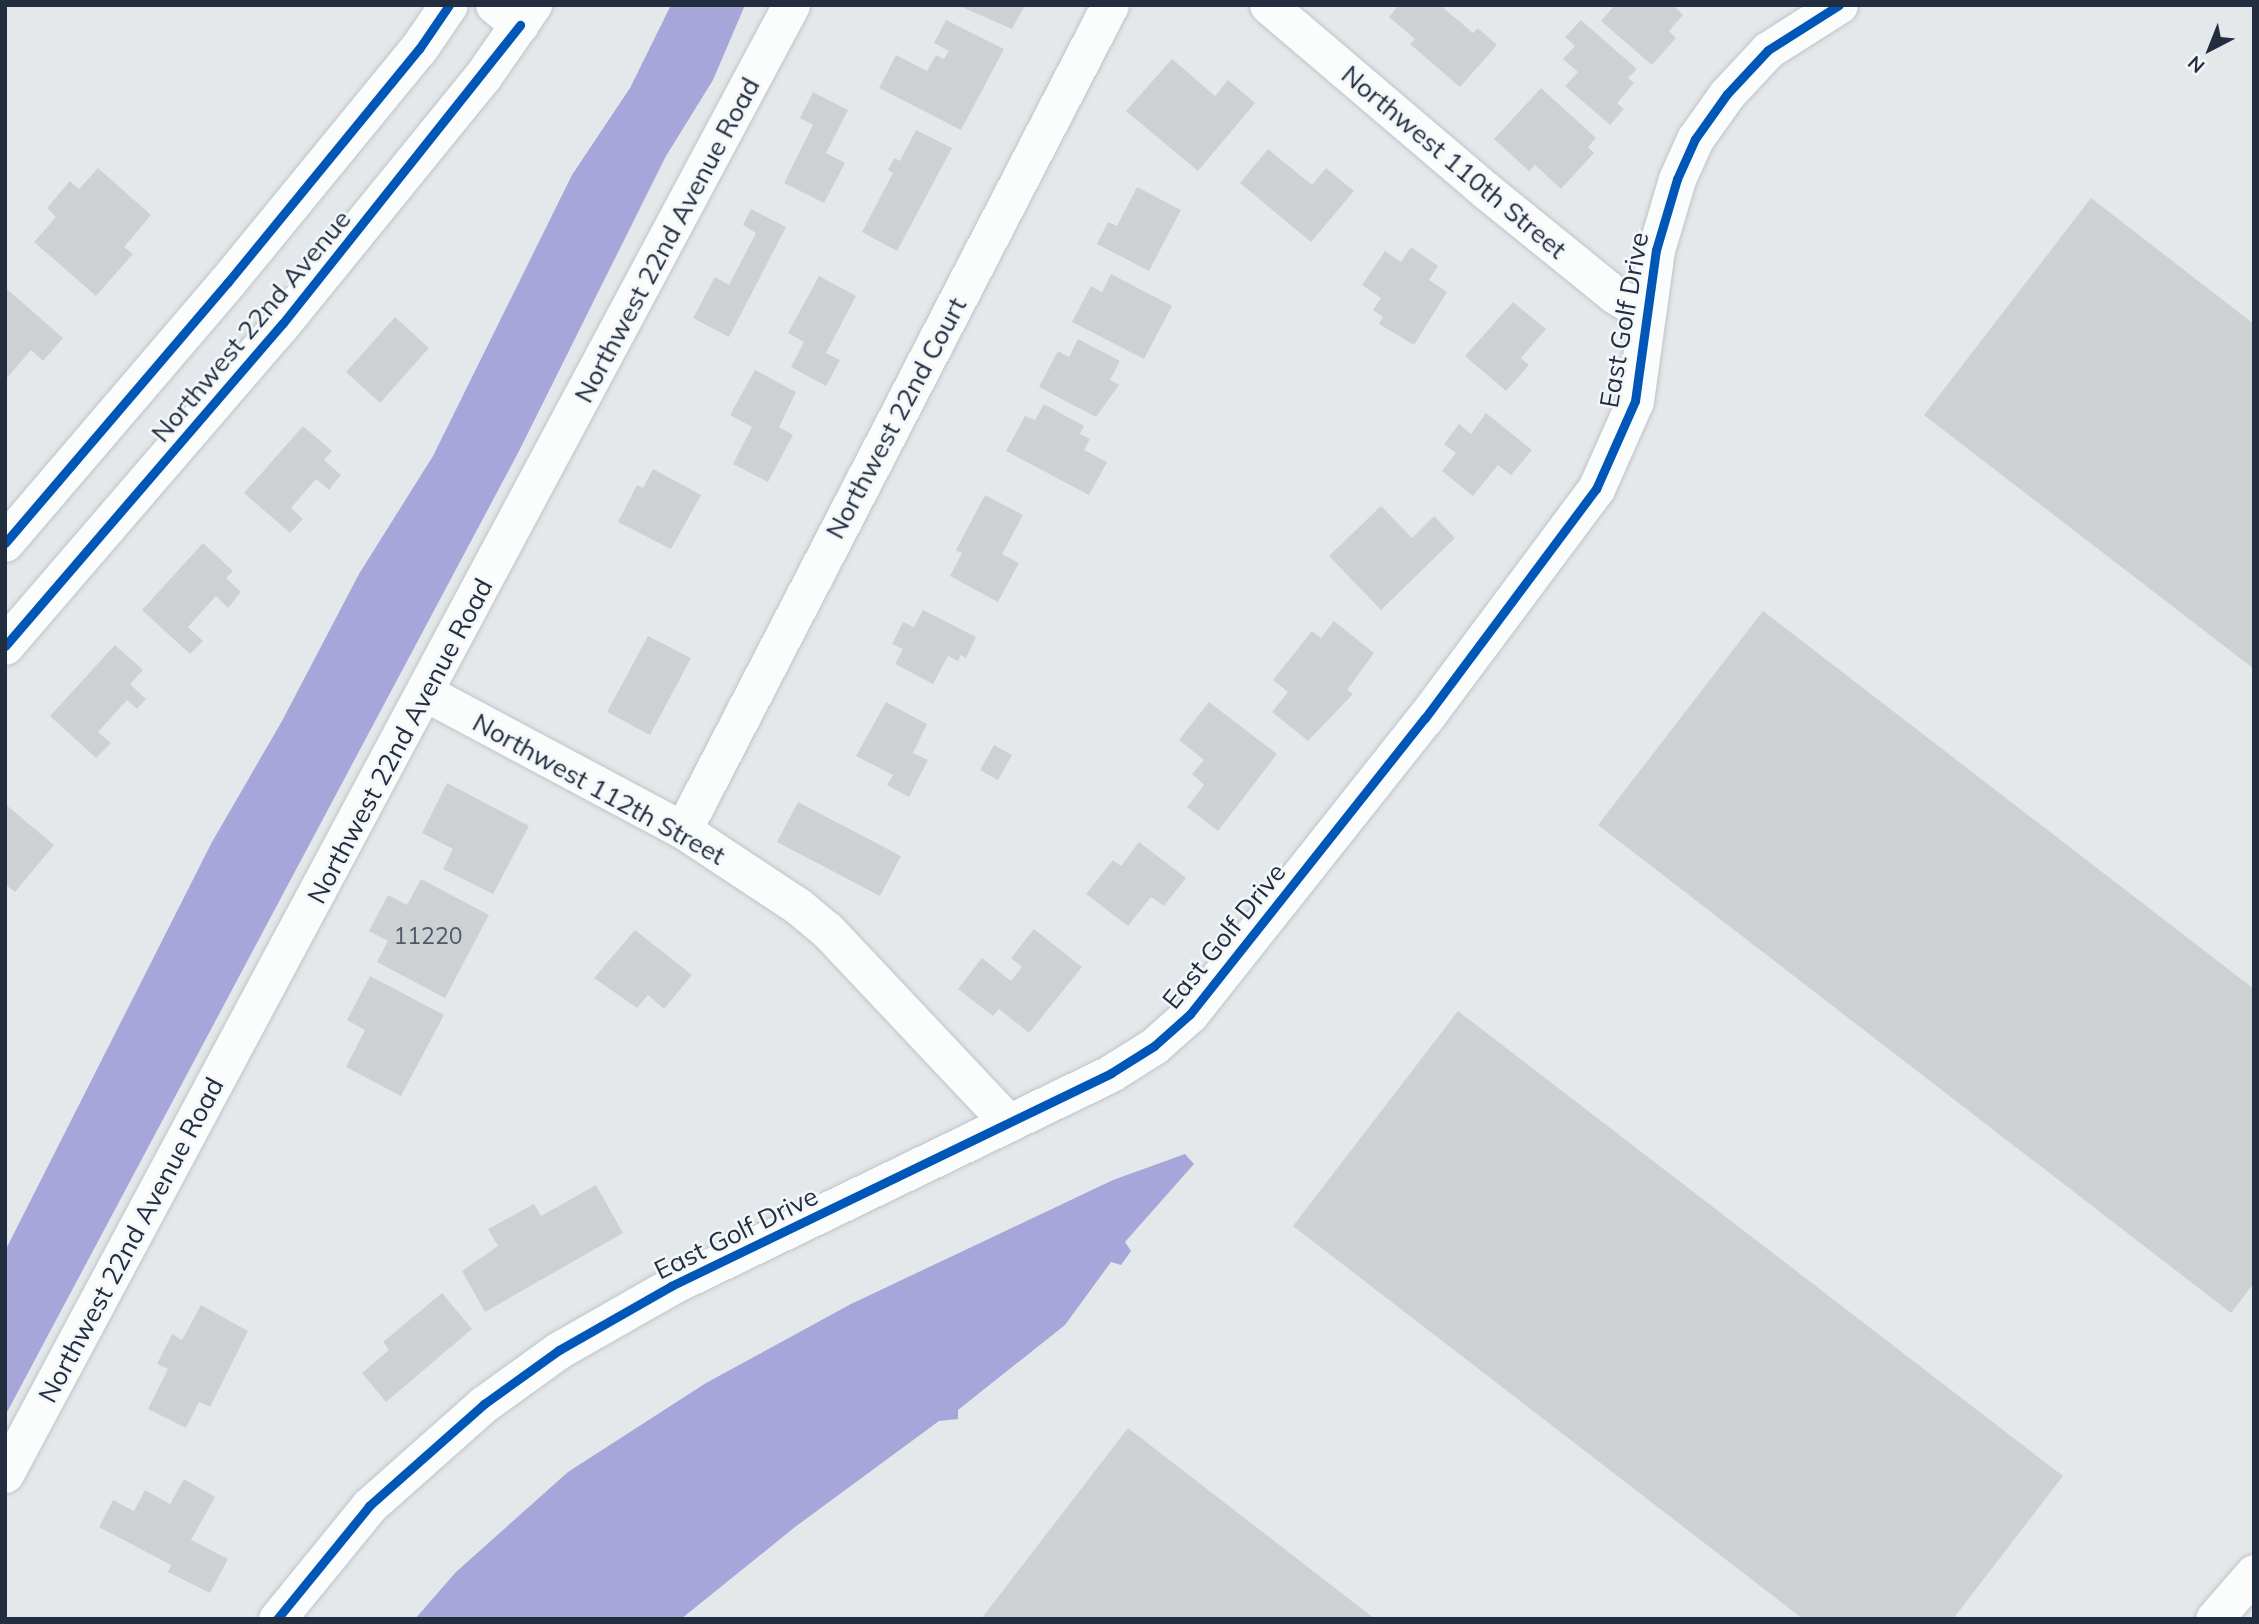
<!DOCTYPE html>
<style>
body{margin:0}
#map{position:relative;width:2259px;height:1624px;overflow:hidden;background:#e5e8eb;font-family:Mulish,sans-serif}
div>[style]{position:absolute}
.water>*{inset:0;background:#a7a6da}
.building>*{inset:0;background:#ced1d4}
.roads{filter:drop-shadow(0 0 2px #c0c4c7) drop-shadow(0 0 2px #c0c4c7)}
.street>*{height:37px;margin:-18.5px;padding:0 18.5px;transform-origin:18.5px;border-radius:18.5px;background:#fbfcfc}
.secondary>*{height:38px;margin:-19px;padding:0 19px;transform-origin:19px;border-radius:19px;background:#fbfcfc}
.cycleway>*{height:9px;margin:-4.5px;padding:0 4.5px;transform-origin:4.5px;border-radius:4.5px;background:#0057b8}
span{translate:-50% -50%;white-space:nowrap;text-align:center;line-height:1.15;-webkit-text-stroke:5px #f3f7f9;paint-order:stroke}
.number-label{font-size:23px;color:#4e5765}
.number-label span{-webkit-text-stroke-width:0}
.street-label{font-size:26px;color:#222d3f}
.frame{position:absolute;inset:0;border:7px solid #222d3f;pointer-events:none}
.north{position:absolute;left:2175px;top:14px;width:70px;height:70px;-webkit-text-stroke:5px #f3f7f9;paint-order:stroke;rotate:222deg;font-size:19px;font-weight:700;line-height:28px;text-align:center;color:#222d3f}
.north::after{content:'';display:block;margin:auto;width:24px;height:32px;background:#222d3f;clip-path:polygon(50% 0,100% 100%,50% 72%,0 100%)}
</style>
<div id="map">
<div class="water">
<div style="clip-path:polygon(671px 5px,745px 5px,713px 80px,666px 156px,519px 451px,5px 1416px,5px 1251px,212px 842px,282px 721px,359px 574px,433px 456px,572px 175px,630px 88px)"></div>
<div style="clip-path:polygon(1185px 1154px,1194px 1164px,1125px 1242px,1131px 1251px,1121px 1265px,1111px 1262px,1065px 1325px,958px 1410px,958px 1419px,939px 1421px,795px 1527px,681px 1619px,415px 1619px,456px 1572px,568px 1472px,706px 1383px,851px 1304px,1113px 1180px)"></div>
</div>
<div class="building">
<div style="clip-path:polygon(957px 5px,1025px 5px,1012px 29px)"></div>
<div style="clip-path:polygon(1399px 5px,1440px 5px,1473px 33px,1478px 28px,1497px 45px,1460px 87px,1410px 44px,1415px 39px,1389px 17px)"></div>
<div style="clip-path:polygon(1615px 5px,1673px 5px,1683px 15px,1669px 31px,1676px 38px,1652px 65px,1601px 21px)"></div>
<div style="clip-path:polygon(946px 20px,1004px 49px,961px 130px,879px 88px,896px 55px,927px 71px,936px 55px,944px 59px,949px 51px,934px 43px)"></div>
<div style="clip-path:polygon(1581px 20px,1637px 69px,1628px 78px,1634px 83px,1617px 103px,1624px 109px,1610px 125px,1565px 86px,1578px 72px,1563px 59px,1575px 46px,1565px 37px)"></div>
<div style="clip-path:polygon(1172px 59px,1215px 96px,1228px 80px,1255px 103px,1198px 171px,1126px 111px)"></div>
<div style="clip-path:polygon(1541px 88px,1596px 138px,1588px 147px,1594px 153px,1561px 189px,1535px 165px,1529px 171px,1494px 139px)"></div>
<div style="clip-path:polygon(813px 92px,848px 110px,826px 153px,845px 163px,824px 203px,784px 183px,813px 125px,800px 118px)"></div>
<div style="clip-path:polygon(916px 130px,952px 148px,897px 251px,862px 232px,893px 173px,888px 170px,894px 158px,900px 161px)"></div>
<div style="clip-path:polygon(1268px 149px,1312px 185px,1326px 168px,1354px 191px,1311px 242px,1240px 183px)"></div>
<div style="clip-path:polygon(98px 168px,151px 215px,124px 247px,133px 254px,96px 296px,34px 242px,56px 217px,47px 208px,70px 181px,79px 189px)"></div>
<div style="clip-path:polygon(1137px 187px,1181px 210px,1149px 271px,1097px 244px,1108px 222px,1117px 226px)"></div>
<div style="clip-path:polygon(2091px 198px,2254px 324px,2254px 669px,1924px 415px)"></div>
<div style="clip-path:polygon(751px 209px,786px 227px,729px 337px,693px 318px,715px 277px,729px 285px,756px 233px,743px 225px)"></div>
<div style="clip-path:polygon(1411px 247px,1438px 266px,1429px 280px,1447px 292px,1414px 345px,1379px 324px,1383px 317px,1373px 310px,1381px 298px,1362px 285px,1385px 251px,1401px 262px)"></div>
<div style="clip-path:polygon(1111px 274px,1172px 306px,1144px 359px,1072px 322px,1091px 286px,1102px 292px)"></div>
<div style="clip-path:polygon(819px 276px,856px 296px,826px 353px,840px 360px,826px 386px,791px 367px,804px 342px,788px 333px)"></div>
<div style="clip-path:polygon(7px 289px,63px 338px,43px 361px,31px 350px,5px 380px)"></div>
<div style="clip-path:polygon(1513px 302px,1546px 329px,1521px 358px,1529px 365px,1506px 391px,1465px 356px)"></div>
<div style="clip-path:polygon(395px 317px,429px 348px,380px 403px,346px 372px)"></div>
<div style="clip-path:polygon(1078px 339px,1120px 361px,1110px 380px,1119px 385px,1096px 417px,1039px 387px,1058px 351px,1069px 357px)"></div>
<div style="clip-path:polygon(755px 370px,796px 392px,779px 427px,793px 435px,768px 482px,733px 464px,752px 427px,730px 415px)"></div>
<div style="clip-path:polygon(1044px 404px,1084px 426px,1080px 434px,1090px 439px,1084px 450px,1107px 462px,1089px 495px,1006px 451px,1025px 416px,1035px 420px)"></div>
<div style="clip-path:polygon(1486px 413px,1532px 450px,1511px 475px,1498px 465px,1473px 496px,1442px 471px,1456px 453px,1444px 444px,1459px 424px,1471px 434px)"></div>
<div style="clip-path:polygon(303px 426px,332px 451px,324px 460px,341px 475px,329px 490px,316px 479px,291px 508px,303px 519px,290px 533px,244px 493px)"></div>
<div style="clip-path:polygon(653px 469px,701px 495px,671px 549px,618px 522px,637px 485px,643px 488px)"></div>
<div style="clip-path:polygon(985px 495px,1023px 515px,1002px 554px,1019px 563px,998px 602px,950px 576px,962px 553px,956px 550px)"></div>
<div style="clip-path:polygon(1381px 506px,1412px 538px,1434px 516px,1455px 538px,1381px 610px,1329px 556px)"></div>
<div style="clip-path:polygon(203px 543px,233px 571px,226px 578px,241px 592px,228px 608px,216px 596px,188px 627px,203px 641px,190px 654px,142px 610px)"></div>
<div style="clip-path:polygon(923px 610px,976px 637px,966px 658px,961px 655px,958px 661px,948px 656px,933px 684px,895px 664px,903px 649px,892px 644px,903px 622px,914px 627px)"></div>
<div style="clip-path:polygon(1763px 611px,2254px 989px,2254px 1283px,2231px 1313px,1598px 825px)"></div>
<div style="clip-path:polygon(1334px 621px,1374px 653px,1347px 690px,1353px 694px,1308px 741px,1272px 712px,1288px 692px,1273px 680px,1312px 631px,1321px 638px)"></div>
<div style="clip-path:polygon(648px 636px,691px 658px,650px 735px,607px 712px)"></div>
<div style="clip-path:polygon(115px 645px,143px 670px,130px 684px,146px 699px,137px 709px,127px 700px,98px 732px,111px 743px,96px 758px,50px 716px)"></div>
<div style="clip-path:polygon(886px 702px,927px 724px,913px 753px,928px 760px,909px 797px,887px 785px,893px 775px,856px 756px)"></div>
<div style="clip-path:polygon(1209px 702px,1277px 754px,1218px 831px,1187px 807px,1204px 785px,1192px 774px,1204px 760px,1179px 740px)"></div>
<div style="clip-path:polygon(994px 745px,1012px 755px,998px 780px,980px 770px)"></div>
<div style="clip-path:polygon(447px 783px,529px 826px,493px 894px,443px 869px,453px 849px,422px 833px)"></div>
<div style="clip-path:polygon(798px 802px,901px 856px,880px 896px,777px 842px)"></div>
<div style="clip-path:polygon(5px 804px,54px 845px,15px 892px,5px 884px)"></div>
<div style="clip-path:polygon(1139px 842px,1186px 878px,1164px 906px,1151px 897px,1128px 926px,1086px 894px,1113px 860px,1121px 866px)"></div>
<div style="clip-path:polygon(421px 879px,489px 915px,445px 998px,377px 962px,388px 941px,369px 931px,388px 895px,407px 905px)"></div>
<div style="clip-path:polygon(1034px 929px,1082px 967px,1029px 1033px,999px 1009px,993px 1016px,958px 989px,982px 958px,1011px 981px,1022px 967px,1011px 958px)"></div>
<div style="clip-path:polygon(635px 930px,692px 975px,664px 1009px,648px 995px,637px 1008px,594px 978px)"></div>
<div style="clip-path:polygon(370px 976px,444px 1015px,401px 1096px,346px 1067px,365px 1030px,347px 1020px)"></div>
<div style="clip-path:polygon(1458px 1011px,2063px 1476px,1953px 1619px,1803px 1619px,1293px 1226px)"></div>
<div style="clip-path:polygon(596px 1185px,623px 1233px,485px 1312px,462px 1271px,498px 1246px,488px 1229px,534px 1204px,541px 1216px)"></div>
<div style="clip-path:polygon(442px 1293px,472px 1329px,386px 1402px,362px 1373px,389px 1350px,383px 1342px)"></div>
<div style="clip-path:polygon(201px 1305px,248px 1331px,210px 1407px,199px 1402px,186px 1428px,148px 1409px,168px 1369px,157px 1364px,172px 1334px,182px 1340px)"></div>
<div style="clip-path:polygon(1128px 1428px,1375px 1619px,981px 1619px)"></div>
<div style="clip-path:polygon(184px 1479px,215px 1497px,191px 1540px,228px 1559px,210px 1593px,168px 1572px,171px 1565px,99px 1527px,113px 1500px,134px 1511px,145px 1490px,170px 1504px)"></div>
</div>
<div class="roads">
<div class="street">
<div style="left:1268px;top:5px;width:284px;rotate:40.4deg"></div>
<div style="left:1484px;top:189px;width:169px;rotate:39deg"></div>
<div style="left:1615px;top:295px;width:36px;rotate:32deg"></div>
<div style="left:426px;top:693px;width:291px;rotate:28.1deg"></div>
<div style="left:683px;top:830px;width:138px;rotate:33.5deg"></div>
<div style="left:798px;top:906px;width:38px;rotate:40deg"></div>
<div style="left:827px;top:930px;width:265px;rotate:46.7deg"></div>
<div style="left:683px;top:830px;width:929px;rotate:-62.64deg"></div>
<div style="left:5px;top:1474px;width:1666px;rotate:-61.85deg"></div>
<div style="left:277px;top:1619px;width:146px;rotate:-50.8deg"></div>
<div style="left:369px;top:1506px;width:154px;rotate:-41.6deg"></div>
<div style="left:484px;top:1404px;width:92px;rotate:-35.8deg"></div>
<div style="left:559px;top:1350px;width:129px;rotate:-29.7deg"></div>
<div style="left:671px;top:1286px;width:489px;rotate:-25.8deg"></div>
<div style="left:1111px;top:1073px;width:51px;rotate:-32.1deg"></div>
<div style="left:1154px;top:1046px;width:48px;rotate:-41.6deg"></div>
<div style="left:1190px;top:1014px;width:378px;rotate:-51.6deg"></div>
<div style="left:1425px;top:718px;width:286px;rotate:-53.3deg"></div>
<div style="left:1596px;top:489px;width:96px;rotate:-66.1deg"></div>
<div style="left:1635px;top:401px;width:152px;rotate:-82.1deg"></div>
<div style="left:1656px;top:250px;width:74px;rotate:-73.5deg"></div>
<div style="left:1677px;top:179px;width:44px;rotate:-65.8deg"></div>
<div style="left:1695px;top:139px;width:55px;rotate:-54.6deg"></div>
<div style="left:1727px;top:94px;width:60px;rotate:-47deg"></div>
<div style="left:1768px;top:50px;width:84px;rotate:-32.4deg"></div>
<div style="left:2214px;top:1619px;width:61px;rotate:-49deg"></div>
</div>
<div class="secondary">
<div style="left:495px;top:5px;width:32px;rotate:39deg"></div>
<div style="left:5px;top:543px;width:343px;rotate:-49.5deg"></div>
<div style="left:228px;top:282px;width:301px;rotate:-50.7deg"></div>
<div style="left:419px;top:49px;width:53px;rotate:-55.7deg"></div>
<div style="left:5px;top:646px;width:426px;rotate:-49.3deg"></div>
<div style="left:283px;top:323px;width:317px;rotate:-50.9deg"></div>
<div style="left:483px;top:77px;width:88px;rotate:-55.2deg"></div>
</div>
</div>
<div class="cycleway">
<div style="left:5px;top:543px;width:343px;rotate:-49.5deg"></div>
<div style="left:228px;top:282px;width:301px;rotate:-50.7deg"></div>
<div style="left:419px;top:49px;width:53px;rotate:-55.7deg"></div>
<div style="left:5px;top:646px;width:426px;rotate:-49.3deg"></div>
<div style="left:283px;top:323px;width:381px;rotate:-51.5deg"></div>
<div style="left:277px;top:1619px;width:146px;rotate:-50.8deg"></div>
<div style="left:369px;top:1506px;width:154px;rotate:-41.6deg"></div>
<div style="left:484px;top:1404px;width:92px;rotate:-35.8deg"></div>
<div style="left:559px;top:1350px;width:129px;rotate:-29.7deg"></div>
<div style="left:671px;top:1286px;width:489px;rotate:-25.8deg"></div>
<div style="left:1111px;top:1073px;width:51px;rotate:-32.1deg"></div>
<div style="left:1154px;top:1046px;width:48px;rotate:-41.6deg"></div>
<div style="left:1190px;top:1014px;width:378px;rotate:-51.6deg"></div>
<div style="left:1425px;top:718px;width:286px;rotate:-53.3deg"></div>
<div style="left:1596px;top:489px;width:96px;rotate:-66.1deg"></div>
<div style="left:1635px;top:401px;width:152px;rotate:-82.1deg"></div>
<div style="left:1656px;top:250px;width:74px;rotate:-73.5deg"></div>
<div style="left:1677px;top:179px;width:44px;rotate:-65.8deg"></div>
<div style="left:1695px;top:139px;width:55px;rotate:-54.6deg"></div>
<div style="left:1727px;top:94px;width:60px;rotate:-47deg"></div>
<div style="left:1768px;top:50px;width:84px;rotate:-32.4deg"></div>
</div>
<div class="number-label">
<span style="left:428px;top:936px">11220</span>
</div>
<div class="street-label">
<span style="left:1454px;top:162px;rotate:40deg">Northwest 110th Street</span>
<span style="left:667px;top:240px;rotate:-62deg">Northwest 22nd Avenue Road</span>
<span style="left:1624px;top:320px;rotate:-80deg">East Golf Drive</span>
<span style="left:251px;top:326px;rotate:-50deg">Northwest 22nd Avenue</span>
<span style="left:896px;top:418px;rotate:-62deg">Northwest 22nd Court</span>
<span style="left:400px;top:741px;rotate:-62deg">Northwest 22nd Avenue Road</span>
<span style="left:599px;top:789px;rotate:29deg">Northwest 112th Street</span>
<span style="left:1224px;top:936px;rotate:-51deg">East Golf Drive</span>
<span style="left:736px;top:1233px;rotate:-26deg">East Golf Drive</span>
<span style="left:131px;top:1240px;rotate:-62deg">Northwest 22nd Avenue Road</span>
</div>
<div class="frame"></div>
<div class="north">N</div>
</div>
